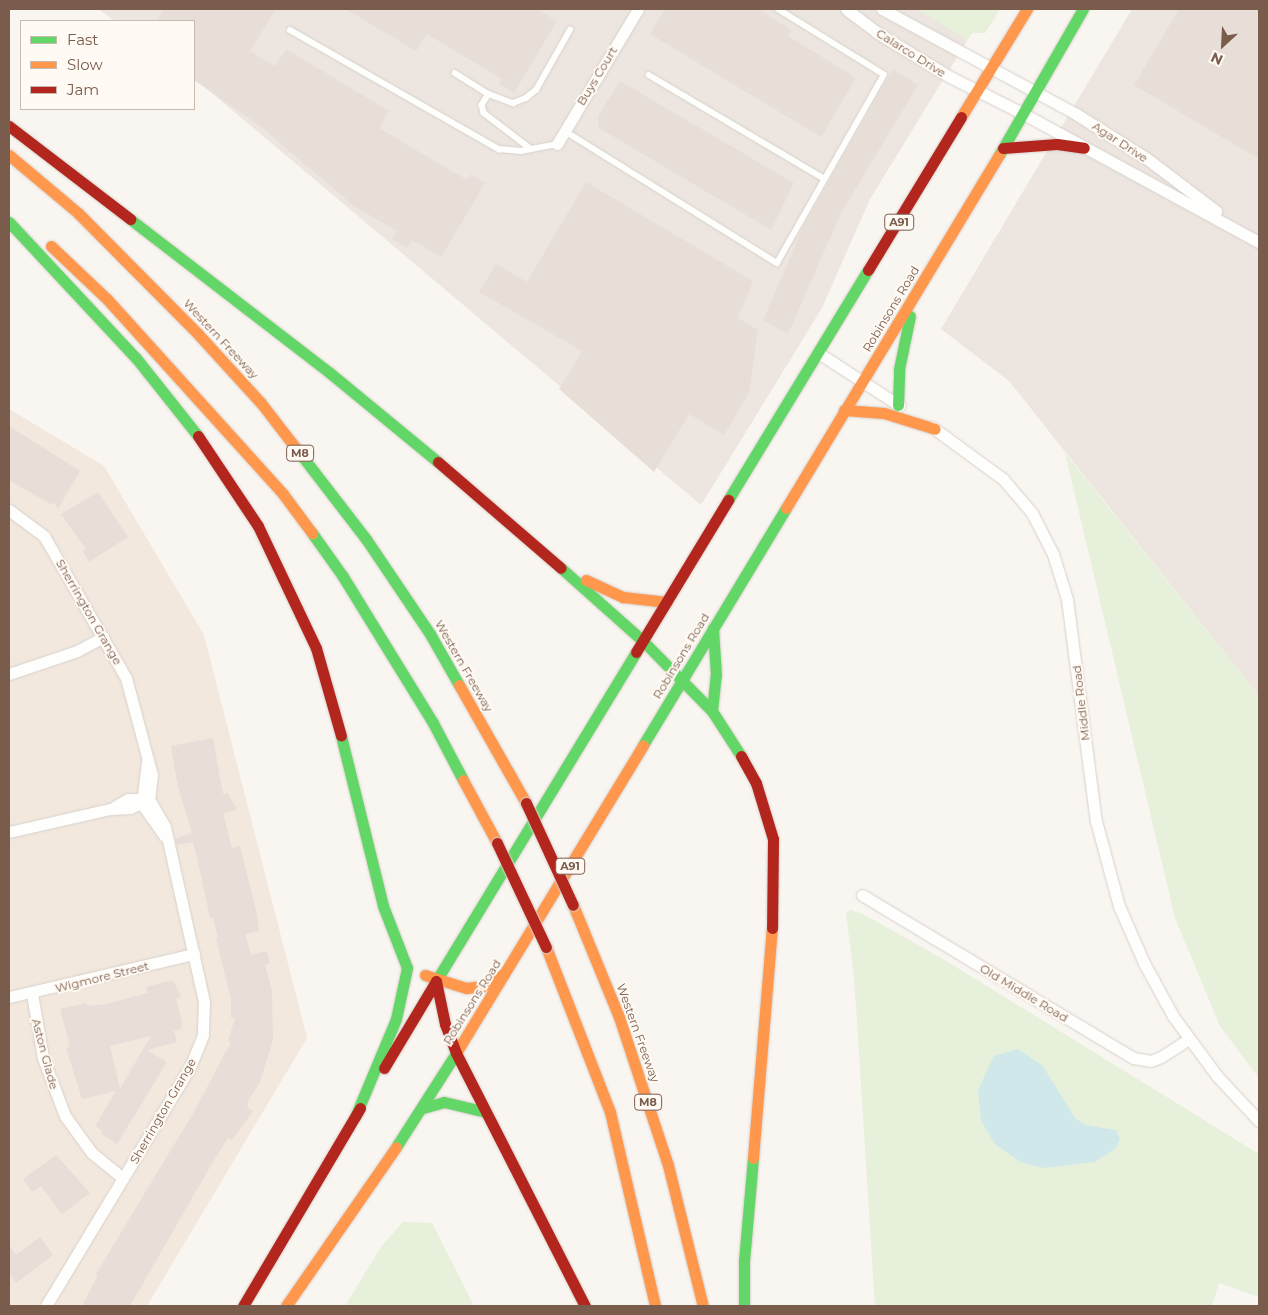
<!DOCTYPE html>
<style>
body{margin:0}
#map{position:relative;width:1268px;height:1315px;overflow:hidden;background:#f9f5f0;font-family:Montserrat,sans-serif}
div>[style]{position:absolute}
.residential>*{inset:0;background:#f2e8de}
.industrial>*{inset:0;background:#ede5e0}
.green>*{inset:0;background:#e7f0db}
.water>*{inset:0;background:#d0e8ea}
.building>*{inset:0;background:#e6ded7}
.roads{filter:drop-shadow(0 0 1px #d7d1cb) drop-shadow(0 0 1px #d7d1cb)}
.lane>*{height:5.5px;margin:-2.75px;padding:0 2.75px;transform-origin:2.75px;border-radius:2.75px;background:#fefefd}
.street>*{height:11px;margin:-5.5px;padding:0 5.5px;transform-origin:5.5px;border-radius:5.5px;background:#fefefd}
.fast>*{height:11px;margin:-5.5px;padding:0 5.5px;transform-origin:5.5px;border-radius:5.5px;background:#63d668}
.slow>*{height:11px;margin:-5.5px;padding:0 5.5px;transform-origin:5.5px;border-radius:5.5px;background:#ff974d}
.jam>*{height:11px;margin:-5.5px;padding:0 5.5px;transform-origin:5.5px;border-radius:5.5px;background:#b3261e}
.bridges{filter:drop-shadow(0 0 1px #dad1cc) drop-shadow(0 0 1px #dad1cc)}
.jam-bridge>*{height:11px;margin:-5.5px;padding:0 5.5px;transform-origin:5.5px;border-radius:5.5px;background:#b3261e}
span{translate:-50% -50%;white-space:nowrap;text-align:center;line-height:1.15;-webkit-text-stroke:4px #fffaf3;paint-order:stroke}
.shield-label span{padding:1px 4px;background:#fffaf3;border:1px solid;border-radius:4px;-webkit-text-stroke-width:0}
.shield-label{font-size:11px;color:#7a5c4d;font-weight:700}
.street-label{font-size:12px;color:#7a5c4d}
.frame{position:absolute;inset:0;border:10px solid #7a5c4d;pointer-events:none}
.legend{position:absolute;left:20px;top:20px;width:175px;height:90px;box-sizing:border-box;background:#fffaf3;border:1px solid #cabbb1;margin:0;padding:6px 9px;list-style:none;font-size:15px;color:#7a5c4d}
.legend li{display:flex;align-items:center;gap:10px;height:25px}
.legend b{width:25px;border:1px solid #cabbb1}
.north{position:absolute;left:1198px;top:20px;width:50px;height:50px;-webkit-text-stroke:4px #fffaf3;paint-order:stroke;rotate:205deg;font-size:14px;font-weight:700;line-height:20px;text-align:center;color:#7a5c4d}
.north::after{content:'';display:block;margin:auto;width:18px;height:22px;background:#7a5c4d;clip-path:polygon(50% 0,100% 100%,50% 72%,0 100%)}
</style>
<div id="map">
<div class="residential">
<div style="clip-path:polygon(9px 409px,104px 466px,204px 635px,307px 1038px,147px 1306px,9px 1306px)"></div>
</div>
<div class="industrial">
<div style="clip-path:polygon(98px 9px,1000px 9px,985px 33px,972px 33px,870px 199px,822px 308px,701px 505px,194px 78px,194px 21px,115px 21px)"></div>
<div style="clip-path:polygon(1132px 9px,1259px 9px,1259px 696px,1009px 381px,941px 329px)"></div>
</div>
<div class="green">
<div style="clip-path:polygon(916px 9px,1000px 9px,985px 33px,972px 33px,968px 40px)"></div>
<div style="clip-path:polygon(1065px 453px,1259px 696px,1259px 1078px,1220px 1026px,1175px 918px)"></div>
<div style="clip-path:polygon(850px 910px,863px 914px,948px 962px,1259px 1154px,1259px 1297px,1219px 1283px,1212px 1306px,875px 1306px,854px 976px,846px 913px)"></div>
<div style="clip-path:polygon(403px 1222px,432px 1223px,474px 1306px,345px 1306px,381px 1247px)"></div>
</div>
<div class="water">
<div style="clip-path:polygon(1018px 1049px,1042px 1065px,1075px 1118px,1085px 1125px,1116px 1130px,1120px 1139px,1116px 1148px,1095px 1162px,1043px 1168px,1020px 1162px,995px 1144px,981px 1121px,978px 1090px,994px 1056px)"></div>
</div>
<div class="building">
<div style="clip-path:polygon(164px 9px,276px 9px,250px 51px,275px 66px,286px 49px,389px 111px,379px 128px,467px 180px,471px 174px,485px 183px,441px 257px,412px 240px,407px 248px,392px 239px,397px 231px,354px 206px,260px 126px,194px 80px,194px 21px,157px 21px)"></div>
<div style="clip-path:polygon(346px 9px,537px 9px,557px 21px,514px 93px,499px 84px,502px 79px,427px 34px,416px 51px)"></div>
<div style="clip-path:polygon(665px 9px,758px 9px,792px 30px,788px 36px,856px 78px,821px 137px,650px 34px)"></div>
<div style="clip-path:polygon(1179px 9px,1259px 9px,1259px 159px,1134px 85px)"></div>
<div style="clip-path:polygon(893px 69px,918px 85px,841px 213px,788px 334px,763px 320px,803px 227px)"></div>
<div style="clip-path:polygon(620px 81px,794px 183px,771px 230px,599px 128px,598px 116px)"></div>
<div style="clip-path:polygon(586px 182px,753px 281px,738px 318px,758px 330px,749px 393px,724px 435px,689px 414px,654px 472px,559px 389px,582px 351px,479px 292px,496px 264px,527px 282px)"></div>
<div style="clip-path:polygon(9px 426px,80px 471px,58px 509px,54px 501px,52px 505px,9px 480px)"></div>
<div style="clip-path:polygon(98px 492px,128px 537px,89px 562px,83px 551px,86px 549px,61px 514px)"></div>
<div style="clip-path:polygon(213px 738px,223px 794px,228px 793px,237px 810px,223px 813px,232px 848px,240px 846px,257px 915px,259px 931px,245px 934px,251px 955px,267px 951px,270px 964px,265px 965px,272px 991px,273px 1040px,260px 1082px,249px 1099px,247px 1107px,253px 1111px,232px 1140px,228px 1138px,214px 1160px,130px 1306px,82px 1306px,98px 1275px,96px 1274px,195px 1110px,231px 1042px,228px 1041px,235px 1018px,231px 1018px,231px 999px,216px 939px,218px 938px,213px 918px,210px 918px,196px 853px,193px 842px,177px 845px,175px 839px,191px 833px,191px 829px,178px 787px,171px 746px)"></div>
<div style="clip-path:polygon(evenodd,173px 980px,181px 997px,176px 998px,182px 1023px,181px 1029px,174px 1031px,177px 1042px,147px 1050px,167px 1062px,117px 1144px,101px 1134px,103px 1131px,95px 1126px,116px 1091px,82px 1099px,66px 1048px,70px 1047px,60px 1009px,86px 1003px,87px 1006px,106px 1004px,148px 993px,146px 987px,173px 980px,151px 1036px,142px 1051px,120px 1089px,110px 1046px,151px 1036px)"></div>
<div style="clip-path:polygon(56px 1155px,90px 1193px,62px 1214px,41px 1186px,32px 1192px,23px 1179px)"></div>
<div style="clip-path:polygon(40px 1237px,53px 1255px,16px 1283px,9px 1273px,9px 1246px,16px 1255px)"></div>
</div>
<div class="roads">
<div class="lane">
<div style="left:290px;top:30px;width:241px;rotate:29.7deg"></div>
<div style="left:499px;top:149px;width:22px;rotate:5deg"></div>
<div style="left:521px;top:151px;width:37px;rotate:-11deg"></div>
<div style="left:455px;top:73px;width:40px;rotate:32deg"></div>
<div style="left:489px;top:94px;width:13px;rotate:122deg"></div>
<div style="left:482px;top:105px;width:8px;rotate:76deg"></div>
<div style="left:484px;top:113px;width:59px;rotate:37.5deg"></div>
<div style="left:649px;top:75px;width:204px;rotate:30.6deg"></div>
<div style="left:489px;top:94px;width:26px;rotate:21deg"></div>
<div style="left:513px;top:103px;width:14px;rotate:-21deg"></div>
<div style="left:526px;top:98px;width:13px;rotate:-39deg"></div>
<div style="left:536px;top:90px;width:69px;rotate:-60.5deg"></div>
<div style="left:565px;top:131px;width:250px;rotate:31.9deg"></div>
<div style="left:777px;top:263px;width:216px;rotate:-60.4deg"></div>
<div style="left:884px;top:75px;width:126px;rotate:-148.3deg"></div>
</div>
<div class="street">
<div style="left:846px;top:9px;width:38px;rotate:37deg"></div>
<div style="left:876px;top:32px;width:87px;rotate:31.3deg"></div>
<div style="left:950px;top:77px;width:80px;rotate:26.6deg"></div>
<div style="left:1022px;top:113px;width:270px;rotate:28.6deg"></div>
<div style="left:882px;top:9px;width:221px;rotate:28.4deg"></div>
<div style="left:1076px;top:114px;width:83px;rotate:32.2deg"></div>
<div style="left:1146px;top:158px;width:88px;rotate:37.1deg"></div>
<div style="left:557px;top:144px;width:157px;rotate:-59deg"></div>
<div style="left:820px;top:354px;width:95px;rotate:33deg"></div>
<div style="left:932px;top:427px;width:88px;rotate:36.2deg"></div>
<div style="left:1003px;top:479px;width:45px;rotate:49.5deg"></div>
<div style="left:1032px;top:513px;width:46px;rotate:62.9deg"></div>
<div style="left:1053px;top:554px;width:47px;rotate:72.7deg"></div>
<div style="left:1067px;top:599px;width:224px;rotate:82.6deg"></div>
<div style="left:1096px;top:821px;width:88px;rotate:74.9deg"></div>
<div style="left:1119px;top:906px;width:62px;rotate:66.3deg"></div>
<div style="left:1144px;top:963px;width:60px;rotate:61.3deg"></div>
<div style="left:1173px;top:1016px;width:74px;rotate:53.7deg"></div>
<div style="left:1217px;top:1076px;width:62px;rotate:47deg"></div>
<div style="left:9px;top:510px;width:44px;rotate:36.6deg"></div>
<div style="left:44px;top:536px;width:164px;rotate:60deg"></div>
<div style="left:126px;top:678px;width:100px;rotate:75deg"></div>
<div style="left:152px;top:775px;width:24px;rotate:97deg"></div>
<div style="left:149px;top:799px;width:32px;rotate:60deg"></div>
<div style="left:165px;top:827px;width:179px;rotate:77.4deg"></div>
<div style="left:204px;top:1002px;width:33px;rotate:92deg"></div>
<div style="left:203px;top:1035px;width:35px;rotate:112deg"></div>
<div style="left:190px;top:1067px;width:279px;rotate:121.1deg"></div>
<div style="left:9px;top:674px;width:72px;rotate:-18.7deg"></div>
<div style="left:77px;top:651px;width:30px;rotate:-28deg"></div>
<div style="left:147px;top:762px;width:42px;rotate:96.8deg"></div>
<div style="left:142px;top:804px;width:39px;rotate:55deg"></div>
<div style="left:114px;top:807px;width:16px;rotate:-30deg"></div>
<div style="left:128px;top:799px;width:20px"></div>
<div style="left:9px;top:832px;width:104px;rotate:-12.8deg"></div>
<div style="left:110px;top:809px;width:20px;rotate:-3deg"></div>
<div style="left:130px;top:808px;width:21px;rotate:-25deg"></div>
<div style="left:862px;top:895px;width:316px;rotate:31deg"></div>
<div style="left:1133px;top:1058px;width:18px;rotate:9deg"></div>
<div style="left:1151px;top:1061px;width:11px;rotate:-22deg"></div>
<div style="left:1161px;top:1057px;width:33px;rotate:-33deg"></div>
<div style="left:32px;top:994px;width:65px;rotate:80.2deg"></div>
<div style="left:43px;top:1058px;width:62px;rotate:69.2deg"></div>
<div style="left:65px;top:1116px;width:46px;rotate:53.9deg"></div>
<div style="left:92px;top:1153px;width:40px;rotate:39deg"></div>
<div style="left:9px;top:997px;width:190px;rotate:-13.1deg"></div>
</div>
<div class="fast">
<div style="left:999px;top:155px;width:168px;rotate:-60.1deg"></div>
<div style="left:130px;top:219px;width:252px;rotate:37.6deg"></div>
<div style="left:330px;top:373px;width:140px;rotate:39.5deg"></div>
<div style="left:9px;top:222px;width:186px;rotate:47deg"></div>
<div style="left:136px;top:358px;width:100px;rotate:51.5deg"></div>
<div style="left:898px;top:405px;width:36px;rotate:-88deg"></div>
<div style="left:899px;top:369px;width:54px;rotate:-78.3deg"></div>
<div style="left:302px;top:456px;width:105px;rotate:52.4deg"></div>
<div style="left:366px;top:539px;width:115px;rotate:56deg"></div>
<div style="left:430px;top:634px;width:59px;rotate:60.4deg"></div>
<div style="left:728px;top:500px;width:269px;rotate:-58.7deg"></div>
<div style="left:312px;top:533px;width:52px;rotate:54.5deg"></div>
<div style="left:342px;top:575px;width:174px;rotate:58.4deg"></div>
<div style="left:433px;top:723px;width:64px;rotate:62.2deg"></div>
<div style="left:561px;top:568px;width:110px;rotate:41.7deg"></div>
<div style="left:643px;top:641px;width:98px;rotate:45.4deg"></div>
<div style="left:712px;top:711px;width:54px;rotate:57.2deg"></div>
<div style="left:712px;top:711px;width:36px;rotate:-84deg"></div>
<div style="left:716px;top:675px;width:47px;rotate:-93.7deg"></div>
<div style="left:341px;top:736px;width:175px;rotate:76.1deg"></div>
<div style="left:383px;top:906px;width:66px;rotate:68.8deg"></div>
<div style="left:407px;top:968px;width:52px;rotate:102.2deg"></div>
<div style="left:396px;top:1019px;width:106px;rotate:112.7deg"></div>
<div style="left:643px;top:745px;width:277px;rotate:-58.9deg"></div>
<div style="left:436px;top:981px;width:385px;rotate:-58.7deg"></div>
<div style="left:423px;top:1108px;width:22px;rotate:-16deg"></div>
<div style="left:444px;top:1102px;width:43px;rotate:13.4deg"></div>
<div style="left:396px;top:1147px;width:112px;rotate:-57.4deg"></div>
<div style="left:744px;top:1306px;width:45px;rotate:-90deg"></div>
<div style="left:744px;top:1261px;width:103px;rotate:-85deg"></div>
</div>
<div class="slow">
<div style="left:961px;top:117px;width:127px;rotate:-58.6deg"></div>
<div style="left:9px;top:155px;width:90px;rotate:40deg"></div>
<div style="left:78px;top:213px;width:170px;rotate:45.2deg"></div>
<div style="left:198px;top:334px;width:93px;rotate:47.6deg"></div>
<div style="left:261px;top:403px;width:67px;rotate:52.3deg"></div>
<div style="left:51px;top:246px;width:77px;rotate:43.4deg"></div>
<div style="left:107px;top:299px;width:263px;rotate:47.9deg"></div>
<div style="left:283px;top:494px;width:49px;rotate:53.4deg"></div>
<div style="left:844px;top:410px;width:40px;rotate:4.3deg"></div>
<div style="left:884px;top:413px;width:53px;rotate:17.4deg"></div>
<div style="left:786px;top:508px;width:412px;rotate:-58.9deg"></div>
<div style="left:586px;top:580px;width:41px;rotate:24.7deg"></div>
<div style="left:623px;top:597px;width:44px;rotate:6.5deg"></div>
<div style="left:459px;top:685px;width:136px;rotate:60.4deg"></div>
<div style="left:463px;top:780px;width:72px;rotate:61.6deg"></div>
<div style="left:573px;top:905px;width:121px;rotate:67.7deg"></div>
<div style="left:619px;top:1017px;width:156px;rotate:71.7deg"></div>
<div style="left:668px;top:1165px;width:145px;rotate:76.1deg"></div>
<div style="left:546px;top:947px;width:177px;rotate:68.8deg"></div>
<div style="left:610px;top:1112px;width:199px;rotate:76.9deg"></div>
<div style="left:425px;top:975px;width:43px;rotate:17.6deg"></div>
<div style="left:466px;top:988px;width:17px;rotate:-7deg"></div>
<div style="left:483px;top:986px;width:24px;rotate:-30deg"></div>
<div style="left:456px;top:1053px;width:360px;rotate:-58.7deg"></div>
<div style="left:753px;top:1158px;width:231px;rotate:-85.3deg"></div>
<div style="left:286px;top:1306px;width:193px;rotate:-55.3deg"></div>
</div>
<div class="jam">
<div style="left:9px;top:126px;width:153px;rotate:37.5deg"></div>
<div style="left:1003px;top:148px;width:54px;rotate:-4.2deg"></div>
<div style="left:1057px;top:144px;width:27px;rotate:8deg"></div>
<div style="left:868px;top:270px;width:179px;rotate:-58.7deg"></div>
<div style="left:198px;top:436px;width:108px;rotate:56.3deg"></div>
<div style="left:258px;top:526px;width:135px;rotate:64.6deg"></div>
<div style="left:316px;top:648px;width:91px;rotate:74.1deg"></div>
<div style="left:438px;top:462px;width:162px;rotate:40.8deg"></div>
<div style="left:636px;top:652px;width:178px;rotate:-58.8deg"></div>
<div style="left:741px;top:756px;width:31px;rotate:61deg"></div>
<div style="left:756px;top:783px;width:59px;rotate:73.1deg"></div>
<div style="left:773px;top:839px;width:89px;rotate:90.6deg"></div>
<div style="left:436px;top:981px;width:44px;rotate:78.2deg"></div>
<div style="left:445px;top:1024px;width:31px;rotate:69deg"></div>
<div style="left:456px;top:1053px;width:284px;rotate:63deg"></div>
<div style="left:384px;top:1068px;width:101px;rotate:-59.1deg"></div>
<div style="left:243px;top:1306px;width:230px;rotate:-59.4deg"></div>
</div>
</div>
<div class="bridges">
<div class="jam-bridge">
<div style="left:526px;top:803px;width:112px;rotate:65.3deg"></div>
<div style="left:497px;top:843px;width:115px;rotate:64.8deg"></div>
</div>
</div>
<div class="shield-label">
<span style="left:899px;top:222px">A91</span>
<span style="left:300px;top:453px">M8</span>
<span style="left:570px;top:866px">A91</span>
<span style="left:648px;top:1102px">M8</span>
</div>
<div class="street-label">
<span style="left:911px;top:53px;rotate:32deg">Calarco Drive</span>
<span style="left:597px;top:76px;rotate:-59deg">Buys Court</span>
<span style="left:1120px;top:142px;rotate:33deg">Agar Drive</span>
<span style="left:891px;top:309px;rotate:-59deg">Robinsons Road</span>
<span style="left:221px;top:339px;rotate:47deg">Western Freeway</span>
<span style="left:89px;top:612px;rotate:60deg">Sherrington Grange</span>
<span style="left:681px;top:656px;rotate:-59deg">Robinsons Road</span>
<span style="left:464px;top:666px;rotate:60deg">Western Freeway</span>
<span style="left:1081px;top:703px;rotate:-97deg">Middle Road</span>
<span style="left:102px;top:977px;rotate:-14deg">Wigmore Street</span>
<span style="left:1024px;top:993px;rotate:31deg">Old Middle Road</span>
<span style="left:472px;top:1002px;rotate:-58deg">Robinsons Road</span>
<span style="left:638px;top:1033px;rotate:70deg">Western Freeway</span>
<span style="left:45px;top:1054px;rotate:75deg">Aston Glade</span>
<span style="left:163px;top:1111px;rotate:-60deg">Sherrington Grange</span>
</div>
<div class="frame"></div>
<ul class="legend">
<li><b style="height:6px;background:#63d668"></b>Fast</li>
<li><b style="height:6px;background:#ff974d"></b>Slow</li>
<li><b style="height:6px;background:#b3261e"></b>Jam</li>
</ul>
<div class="north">N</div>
</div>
